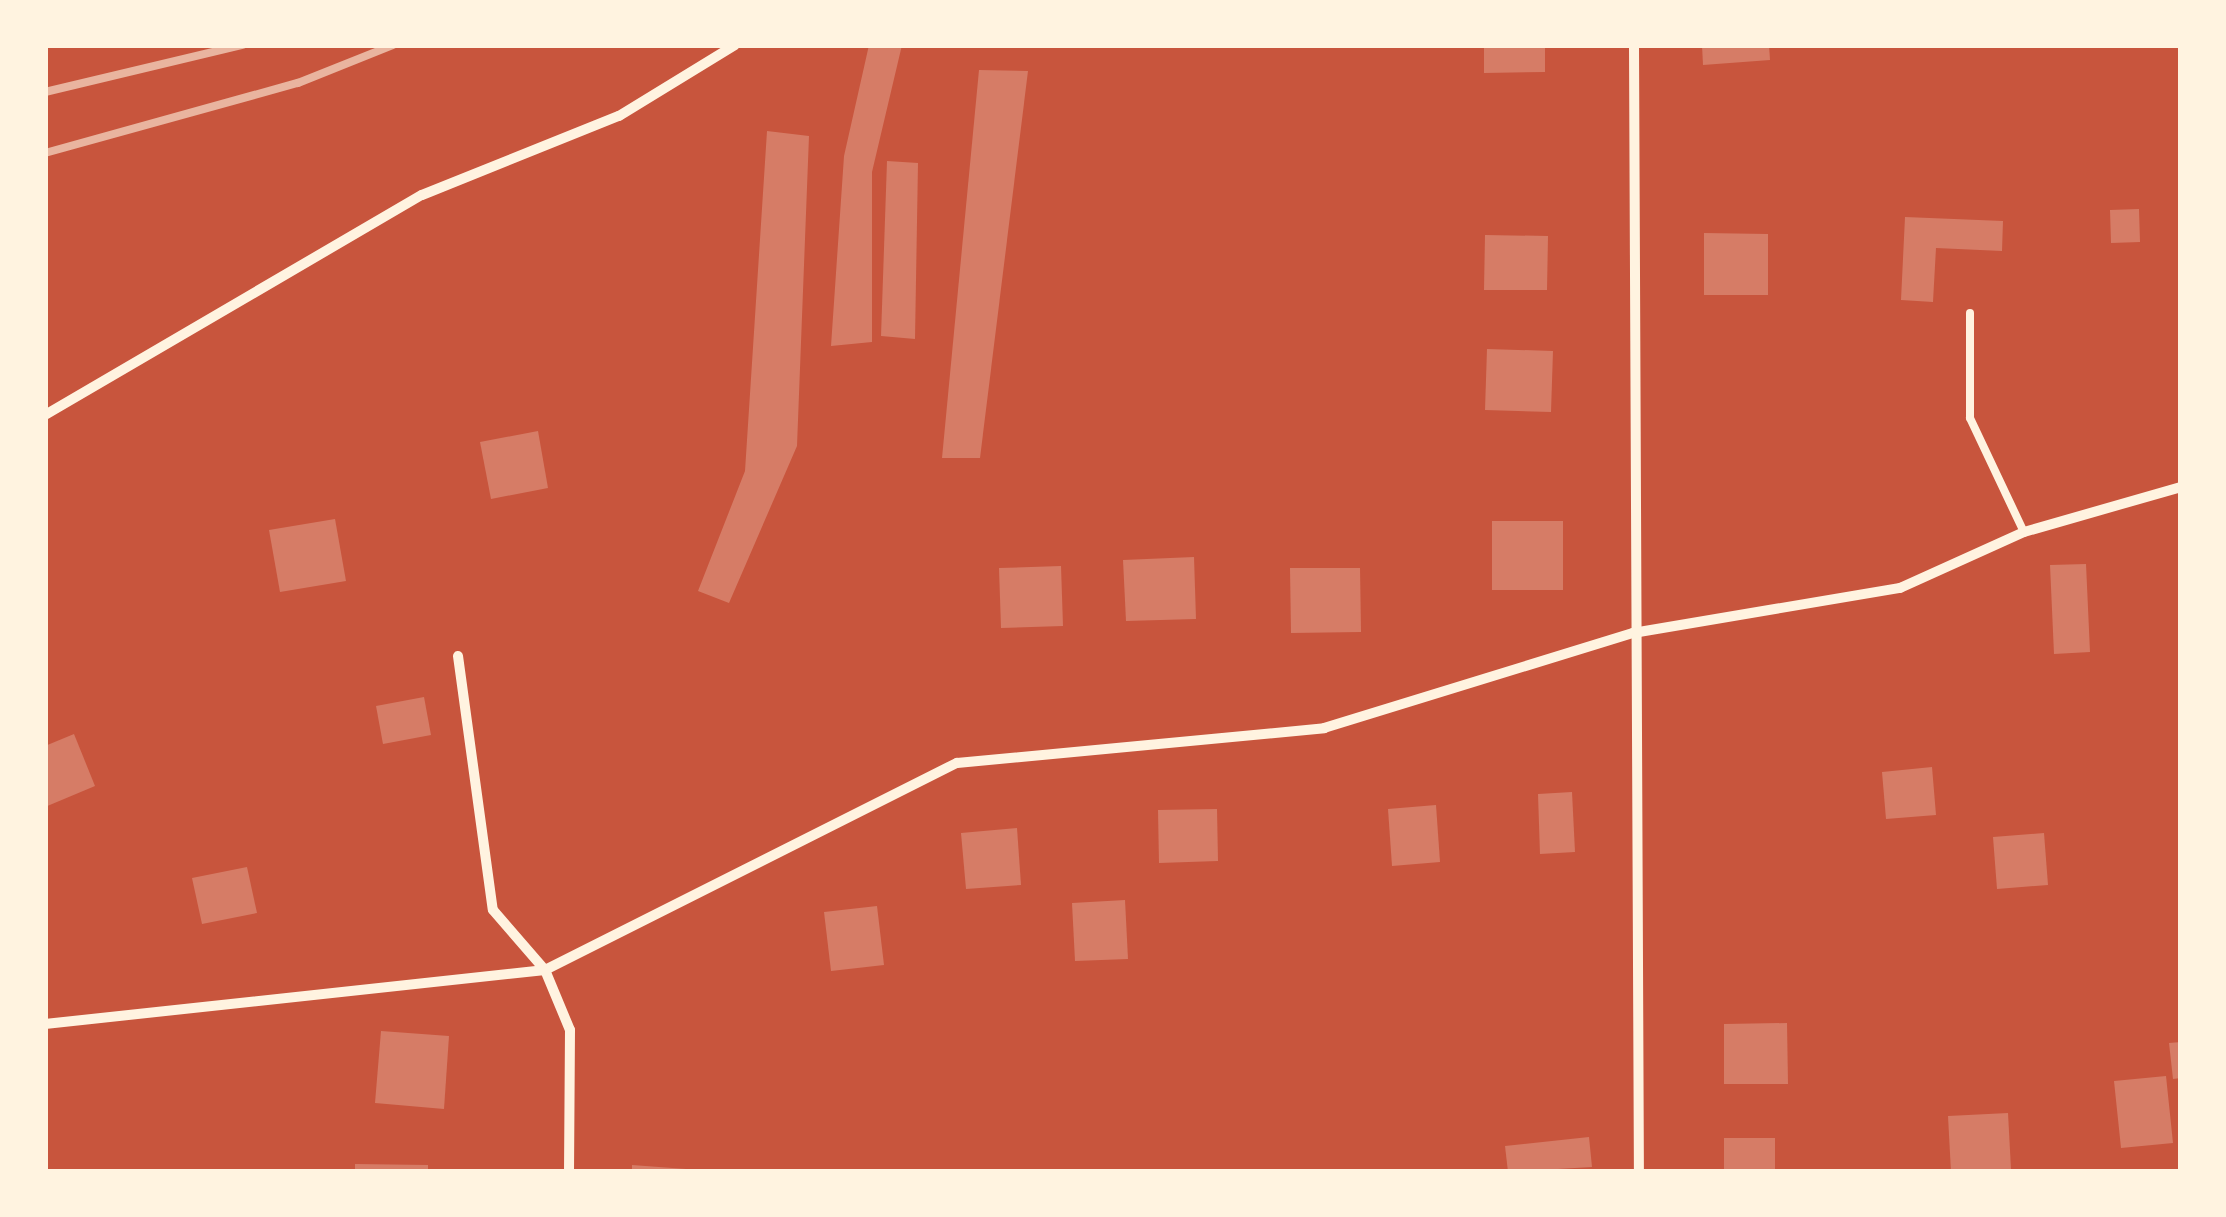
<!DOCTYPE html>
<style>
body{margin:0}
#map{position:relative;width:2226px;height:1217px;overflow:hidden;background:#c8553d;font-family:"IBM Plex Sans",sans-serif}
div>[style]{position:absolute}
.building>*{inset:0;background:#d67c66}
.service>*{height:8px;margin:-4px;padding:0 4px;transform-origin:4px;border-radius:4px;background:#fff3e0}
.minor>*{height:10px;margin:-5px;padding:0 5px;transform-origin:5px;border-radius:5px;background:#fff3e0}
.rail>*{height:8px;margin:-4px;padding:0 4px;transform-origin:4px;border-radius:4px;background:#e9b49f}
span{translate:-50% -50%;white-space:nowrap;text-align:center;line-height:1.15;-webkit-text-stroke:9px #fff3e0;paint-order:stroke}
.frame{position:absolute;inset:0;border:48px solid #fff3e0;pointer-events:none}
</style>
<div id="map">
<div class="building">
<div style="clip-path:polygon(869px 45px,902px 45px,872px 172px,872px 342px,831px 346px,844px 156px)"></div>
<div style="clip-path:polygon(1484px 45px,1545px 45px,1545px 72px,1484px 73px)"></div>
<div style="clip-path:polygon(1702px 45px,1769px 45px,1770px 60px,1703px 65px)"></div>
<div style="clip-path:polygon(979px 70px,1028px 71px,980px 458px,942px 458px)"></div>
<div style="clip-path:polygon(767px 131px,809px 136px,797px 446px,729px 603px,698px 591px,745px 471px)"></div>
<div style="clip-path:polygon(887px 161px,918px 163px,915px 339px,881px 336px)"></div>
<div style="clip-path:polygon(2139px 209px,2140px 242px,2111px 243px,2110px 210px)"></div>
<div style="clip-path:polygon(1905px 217px,2003px 221px,2002px 251px,1936px 248px,1933px 302px,1901px 300px)"></div>
<div style="clip-path:polygon(1704px 233px,1768px 234px,1768px 295px,1704px 295px)"></div>
<div style="clip-path:polygon(1485px 235px,1548px 236px,1547px 290px,1484px 290px)"></div>
<div style="clip-path:polygon(1487px 349px,1553px 351px,1551px 412px,1485px 410px)"></div>
<div style="clip-path:polygon(538px 431px,548px 488px,491px 499px,480px 442px)"></div>
<div style="clip-path:polygon(335px 519px,346px 581px,280px 592px,269px 530px)"></div>
<div style="clip-path:polygon(1492px 521px,1563px 521px,1563px 590px,1492px 590px)"></div>
<div style="clip-path:polygon(1194px 557px,1196px 619px,1126px 621px,1123px 560px)"></div>
<div style="clip-path:polygon(2086px 564px,2090px 652px,2054px 654px,2050px 565px)"></div>
<div style="clip-path:polygon(1061px 566px,1063px 626px,1001px 628px,999px 568px)"></div>
<div style="clip-path:polygon(1290px 568px,1360px 568px,1361px 632px,1291px 633px)"></div>
<div style="clip-path:polygon(424px 697px,431px 735px,383px 744px,376px 706px)"></div>
<div style="clip-path:polygon(74px 734px,95px 786px,45px 807px,45px 746px)"></div>
<div style="clip-path:polygon(1932px 767px,1936px 815px,1886px 819px,1882px 772px)"></div>
<div style="clip-path:polygon(1572px 792px,1575px 852px,1540px 854px,1538px 794px)"></div>
<div style="clip-path:polygon(1436px 805px,1440px 862px,1392px 866px,1388px 809px)"></div>
<div style="clip-path:polygon(1217px 809px,1218px 861px,1159px 863px,1158px 810px)"></div>
<div style="clip-path:polygon(1017px 828px,1021px 885px,966px 889px,961px 833px)"></div>
<div style="clip-path:polygon(2044px 833px,2048px 885px,1997px 889px,1993px 837px)"></div>
<div style="clip-path:polygon(247px 867px,257px 913px,202px 924px,192px 878px)"></div>
<div style="clip-path:polygon(1125px 900px,1128px 959px,1075px 961px,1072px 903px)"></div>
<div style="clip-path:polygon(877px 906px,884px 965px,831px 971px,824px 912px)"></div>
<div style="clip-path:polygon(1787px 1023px,1788px 1084px,1724px 1084px,1724px 1024px)"></div>
<div style="clip-path:polygon(381px 1031px,449px 1036px,444px 1109px,375px 1103px)"></div>
<div style="clip-path:polygon(2181px 1042px,2181px 1078px,2173px 1079px,2169px 1043px)"></div>
<div style="clip-path:polygon(2166px 1076px,2173px 1143px,2121px 1148px,2114px 1081px)"></div>
<div style="clip-path:polygon(2008px 1113px,2011px 1169px,1951px 1172px,1948px 1116px)"></div>
<div style="clip-path:polygon(1589px 1137px,1592px 1167px,1508px 1172px,1505px 1146px)"></div>
<div style="clip-path:polygon(1724px 1138px,1775px 1138px,1775px 1172px,1724px 1172px)"></div>
<div style="clip-path:polygon(355px 1164px,428px 1165px,428px 1172px,355px 1172px)"></div>
<div style="clip-path:polygon(632px 1165px,686px 1169px,686px 1172px,632px 1172px)"></div>
</div>
<div class="service">
<div style="left:1970px;top:313px;width:105px;rotate:90deg"></div>
<div style="left:1970px;top:418px;width:126px;rotate:64.7deg"></div>
</div>
<div class="minor">
<div style="left:1634px;top:45px;width:1127px;rotate:89.75deg"></div>
<div style="left:45px;top:415px;width:436px;rotate:-30.3deg"></div>
<div style="left:422px;top:195px;width:212px;rotate:-21.9deg"></div>
<div style="left:619px;top:116px;width:136px;rotate:-31.5deg"></div>
<div style="left:458px;top:656px;width:256px;rotate:82.2deg"></div>
<div style="left:493px;top:910px;width:79px;rotate:49.1deg"></div>
<div style="left:545px;top:970px;width:65px;rotate:67.4deg"></div>
<div style="left:570px;top:1030px;width:142px;rotate:90.4deg"></div>
<div style="left:45px;top:1024px;width:503px;rotate:-6.16deg"></div>
<div style="left:545px;top:970px;width:461px;rotate:-26.7deg"></div>
<div style="left:957px;top:763px;width:369px;rotate:-5.4deg"></div>
<div style="left:1324px;top:728px;width:323px;rotate:-17.1deg"></div>
<div style="left:1633px;top:633px;width:271px;rotate:-9.6deg"></div>
<div style="left:1900px;top:588px;width:136px;rotate:-24.3deg"></div>
<div style="left:2024px;top:532px;width:163px;rotate:-16deg"></div>
</div>
<div class="rail">
<div style="left:45px;top:92px;width:203px;rotate:-13.4deg"></div>
<div style="left:45px;top:153px;width:263px;rotate:-15.5deg"></div>
<div style="left:298px;top:83px;width:102px;rotate:-21.8deg"></div>
</div>
<div class="frame"></div>
</div>
